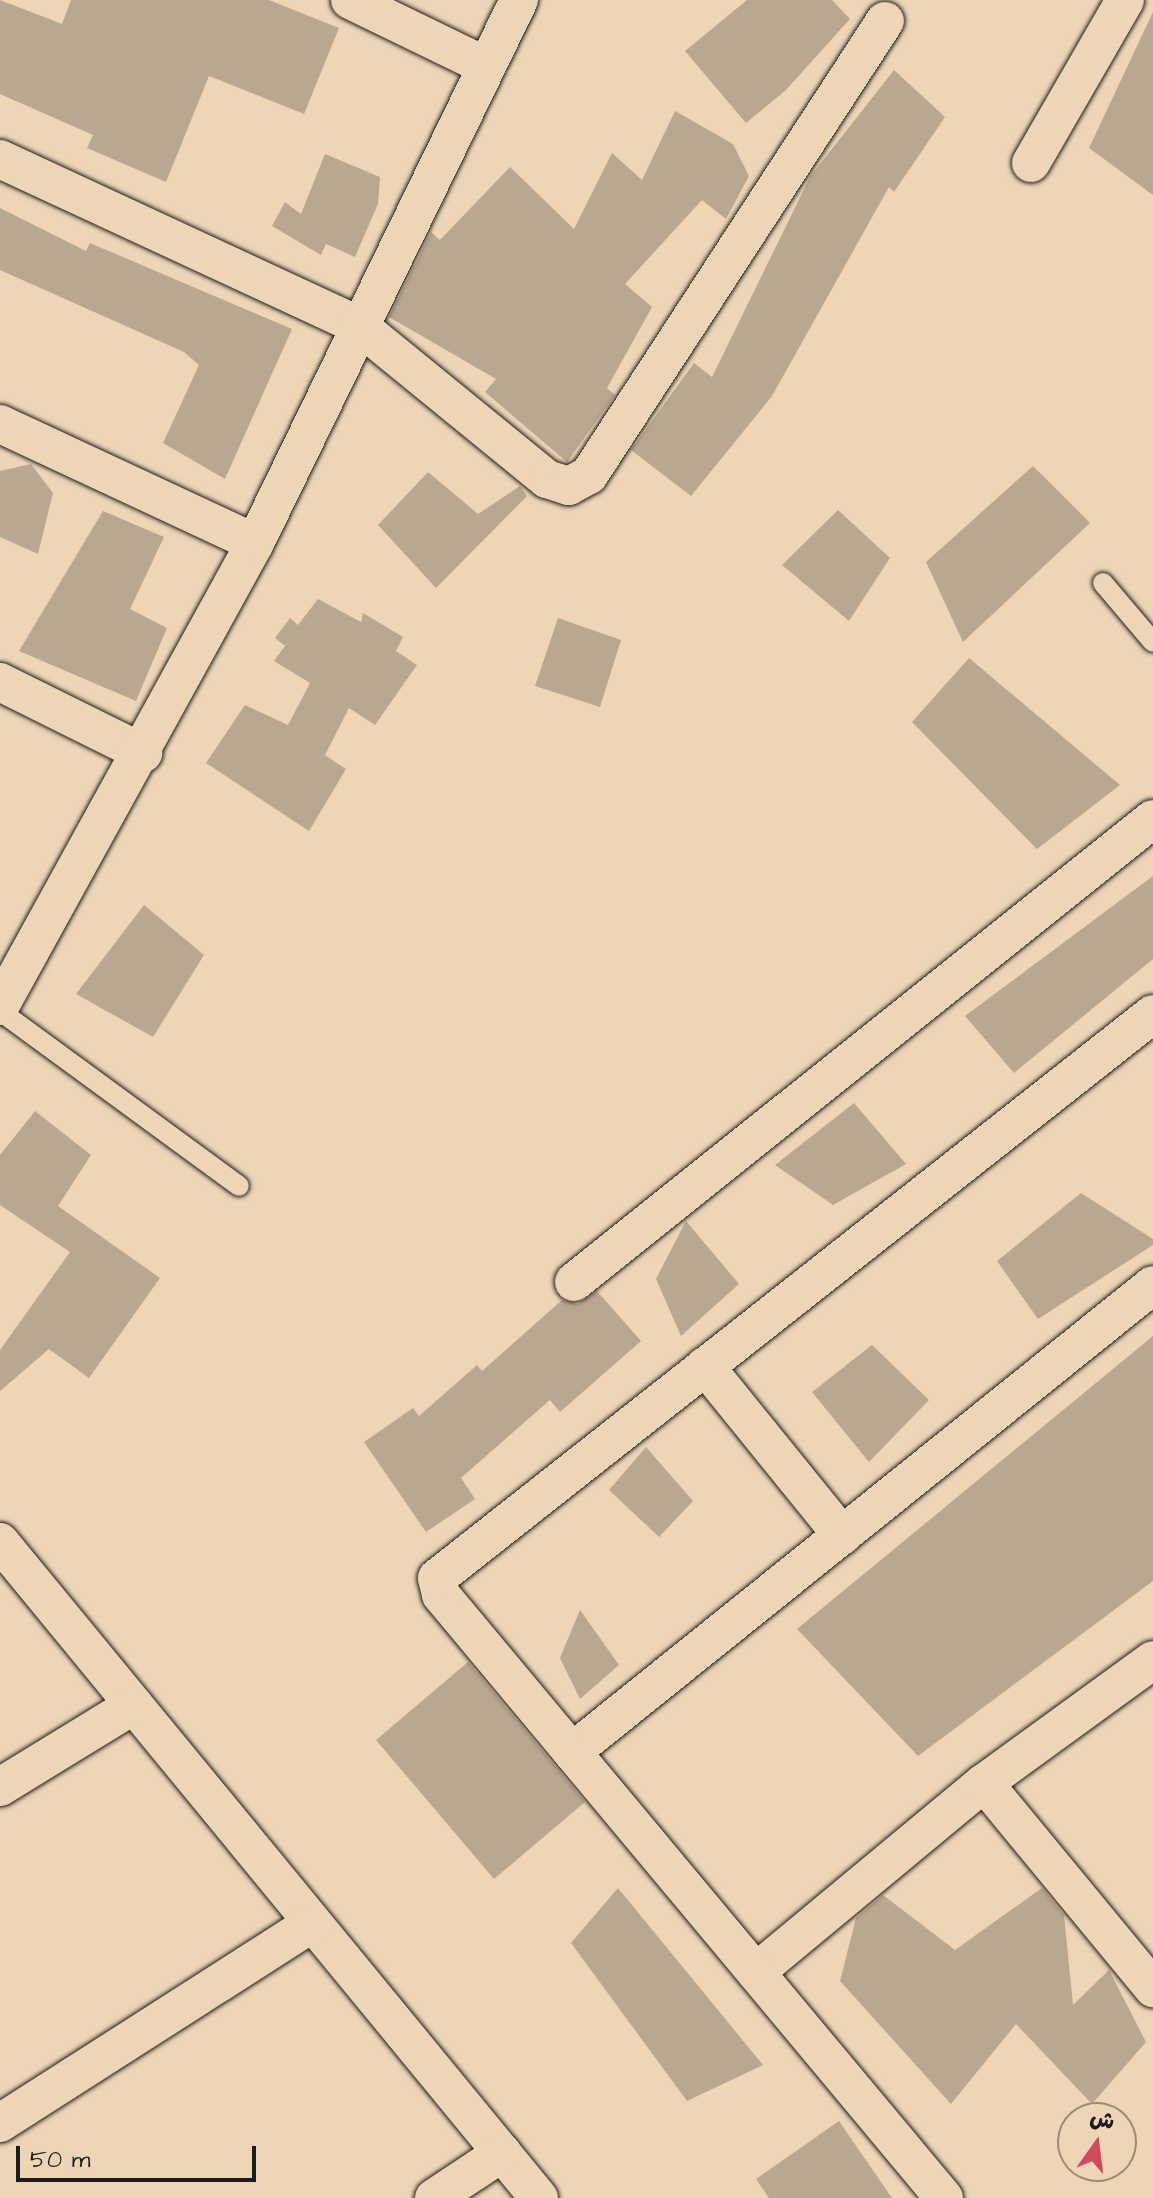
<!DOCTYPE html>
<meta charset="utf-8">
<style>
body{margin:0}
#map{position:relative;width:1153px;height:2198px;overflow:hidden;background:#eed5b6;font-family:"Architects Daughter","Playpen Sans Arabic",sans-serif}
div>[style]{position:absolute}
.building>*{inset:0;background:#baa790}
.roads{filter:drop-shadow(0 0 2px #1c1c1c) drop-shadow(0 0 2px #1c1c1c)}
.service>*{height:20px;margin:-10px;padding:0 10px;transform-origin:10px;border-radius:10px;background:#eed5b6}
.minor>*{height:38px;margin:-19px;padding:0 19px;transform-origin:19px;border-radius:19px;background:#eed5b6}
span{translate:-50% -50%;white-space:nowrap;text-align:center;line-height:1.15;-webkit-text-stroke:6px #eed5b6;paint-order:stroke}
.north{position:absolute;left:1057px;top:2102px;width:80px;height:80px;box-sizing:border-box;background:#eed5b6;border:2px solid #9a8b78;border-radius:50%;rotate:14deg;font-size:22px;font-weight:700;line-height:32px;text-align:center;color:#1c1c1c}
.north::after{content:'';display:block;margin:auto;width:28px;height:36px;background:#d1495b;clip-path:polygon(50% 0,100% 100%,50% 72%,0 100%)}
.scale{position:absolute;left:16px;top:2146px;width:240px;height:36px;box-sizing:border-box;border:4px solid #1c1c1c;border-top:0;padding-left:10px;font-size:24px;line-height:28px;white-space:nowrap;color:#1c1c1c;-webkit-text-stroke:6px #eed5b6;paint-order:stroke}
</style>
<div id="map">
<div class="building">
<div style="clip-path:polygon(0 0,62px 24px,71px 0,269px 0,339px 28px,304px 114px,209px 76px,166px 182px,87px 148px,93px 135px,0 94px)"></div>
<div style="clip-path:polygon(747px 0,832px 0,850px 19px,786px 90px,746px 123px,685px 51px)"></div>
<div style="clip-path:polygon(1153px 12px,1153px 195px,1089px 148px)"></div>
<div style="clip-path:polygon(894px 70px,945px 117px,894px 192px,889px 187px,772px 396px,691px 496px,631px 450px,694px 363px,712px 377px,810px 177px)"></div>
<div style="clip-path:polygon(675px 111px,733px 144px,749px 176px,726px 219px,702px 200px,625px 284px,652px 307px,607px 388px,615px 395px,567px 462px,485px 392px,496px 379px,389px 317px,431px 232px,440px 240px,510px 167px,574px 229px,612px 153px,642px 180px)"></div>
<div style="clip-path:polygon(325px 154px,380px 177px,378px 204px,355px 257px,326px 244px,321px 255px,272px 226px,285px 202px,301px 214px)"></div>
<div style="clip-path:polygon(0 208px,86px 251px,90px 243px,292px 329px,225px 479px,163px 443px,199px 365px,184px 352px,0 270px)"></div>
<div style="clip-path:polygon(31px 464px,53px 493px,38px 554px,0 537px,0 471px)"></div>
<div style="clip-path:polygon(1033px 466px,1090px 523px,963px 642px,926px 562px)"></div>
<div style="clip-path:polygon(428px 472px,478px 514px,520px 486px,527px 496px,436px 588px,378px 525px)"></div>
<div style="clip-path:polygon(838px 510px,890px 558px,849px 621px,782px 565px)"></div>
<div style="clip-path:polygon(103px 511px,164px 537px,130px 609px,167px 628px,136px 701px,19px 651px)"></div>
<div style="clip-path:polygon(318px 599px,361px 622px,363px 613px,403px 637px,396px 651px,417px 665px,375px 725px,349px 708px,325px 755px,346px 769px,309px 831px,206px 763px,245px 705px,288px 725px,310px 683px,274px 661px,285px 646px,275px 638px,290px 618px,298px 625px)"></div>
<div style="clip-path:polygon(558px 618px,621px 640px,600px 707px,535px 686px)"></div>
<div style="clip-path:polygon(969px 658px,1120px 785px,1037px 849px,912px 722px)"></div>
<div style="clip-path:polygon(1153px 876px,1153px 959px,1014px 1073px,965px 1016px)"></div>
<div style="clip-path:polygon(144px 905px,204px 955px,153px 1037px,76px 994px)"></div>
<div style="clip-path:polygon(854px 1103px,906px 1164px,833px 1205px,775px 1165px)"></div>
<div style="clip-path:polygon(35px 1111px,91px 1155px,58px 1206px,160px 1278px,89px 1378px,49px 1349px,0 1391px,0 1350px,70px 1252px,0 1205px,0 1155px)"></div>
<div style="clip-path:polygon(1081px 1193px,1153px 1239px,1153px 1245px,1038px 1319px,997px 1261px)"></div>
<div style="clip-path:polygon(686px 1221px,739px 1284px,681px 1336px,656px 1279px)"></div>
<div style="clip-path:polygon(597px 1291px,641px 1341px,560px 1412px,550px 1400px,461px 1478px,475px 1499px,426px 1532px,364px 1442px,413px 1408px,419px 1416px,477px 1365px,482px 1371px,562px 1300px,578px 1304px)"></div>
<div style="clip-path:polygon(1153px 1336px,1153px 1581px,918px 1756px,797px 1629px)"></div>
<div style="clip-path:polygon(872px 1345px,929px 1400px,869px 1462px,812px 1392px)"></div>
<div style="clip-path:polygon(646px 1447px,693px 1501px,659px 1537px,609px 1490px)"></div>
<div style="clip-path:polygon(580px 1610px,619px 1665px,580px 1699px,560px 1658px)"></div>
<div style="clip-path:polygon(468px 1662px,585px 1802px,494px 1879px,376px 1740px)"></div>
<div style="clip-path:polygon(618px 1888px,763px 2065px,687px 2101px,571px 1943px)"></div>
<div style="clip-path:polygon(1042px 1888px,1064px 1915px,1073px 2005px,1109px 1970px,1146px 2042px,1092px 2104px,1016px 2024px,951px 2104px,840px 1981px,856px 1918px,883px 1895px,955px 1950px)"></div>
<div style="clip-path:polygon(839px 2121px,892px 2198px,769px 2198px,756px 2179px)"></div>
</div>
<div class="roads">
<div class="service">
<div style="left:1103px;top:583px;width:77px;rotate:49.7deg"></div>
<div style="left:0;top:1011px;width:296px;rotate:36.2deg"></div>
</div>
<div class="minor">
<div style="left:350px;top:0;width:151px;rotate:25.9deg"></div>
<div style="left:0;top:159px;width:395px;rotate:24.9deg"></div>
<div style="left:358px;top:325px;width:244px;rotate:39.2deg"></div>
<div style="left:547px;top:479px;width:23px;rotate:18deg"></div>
<div style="left:569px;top:486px;width:23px;rotate:-29deg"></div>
<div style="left:589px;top:475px;width:542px;rotate:-56.9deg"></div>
<div style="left:1031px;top:163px;width:188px;rotate:-60deg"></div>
<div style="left:0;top:424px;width:281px;rotate:25deg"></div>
<div style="left:0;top:682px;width:160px;rotate:26.4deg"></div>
<div style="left:0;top:1006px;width:529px;rotate:-61.16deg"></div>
<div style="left:255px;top:543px;width:604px;rotate:-64.07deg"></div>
<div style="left:574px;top:1282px;width:741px;rotate:-38.65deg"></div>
<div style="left:705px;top:1366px;width:218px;rotate:51deg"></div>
<div style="left:0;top:1542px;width:849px;rotate:50.59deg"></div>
<div style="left:572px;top:1752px;width:745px;rotate:-38.79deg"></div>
<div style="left:984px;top:1783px;width:266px;rotate:50.5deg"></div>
<div style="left:0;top:1787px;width:157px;rotate:-31.5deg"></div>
<div style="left:756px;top:1972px;width:296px;rotate:-39.7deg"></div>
<div style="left:984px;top:1783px;width:209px;rotate:-36deg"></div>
<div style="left:0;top:2123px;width:371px;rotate:-32.6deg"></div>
<div style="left:434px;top:2198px;width:82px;rotate:-33.5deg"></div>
<div style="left:944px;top:2198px;width:785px;rotate:-129.83deg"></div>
<div style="left:441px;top:1595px;width:17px;rotate:-103deg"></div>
<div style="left:437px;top:1578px;width:911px;rotate:-38.23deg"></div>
</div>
</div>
<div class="north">ش</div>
<div class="scale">50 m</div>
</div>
